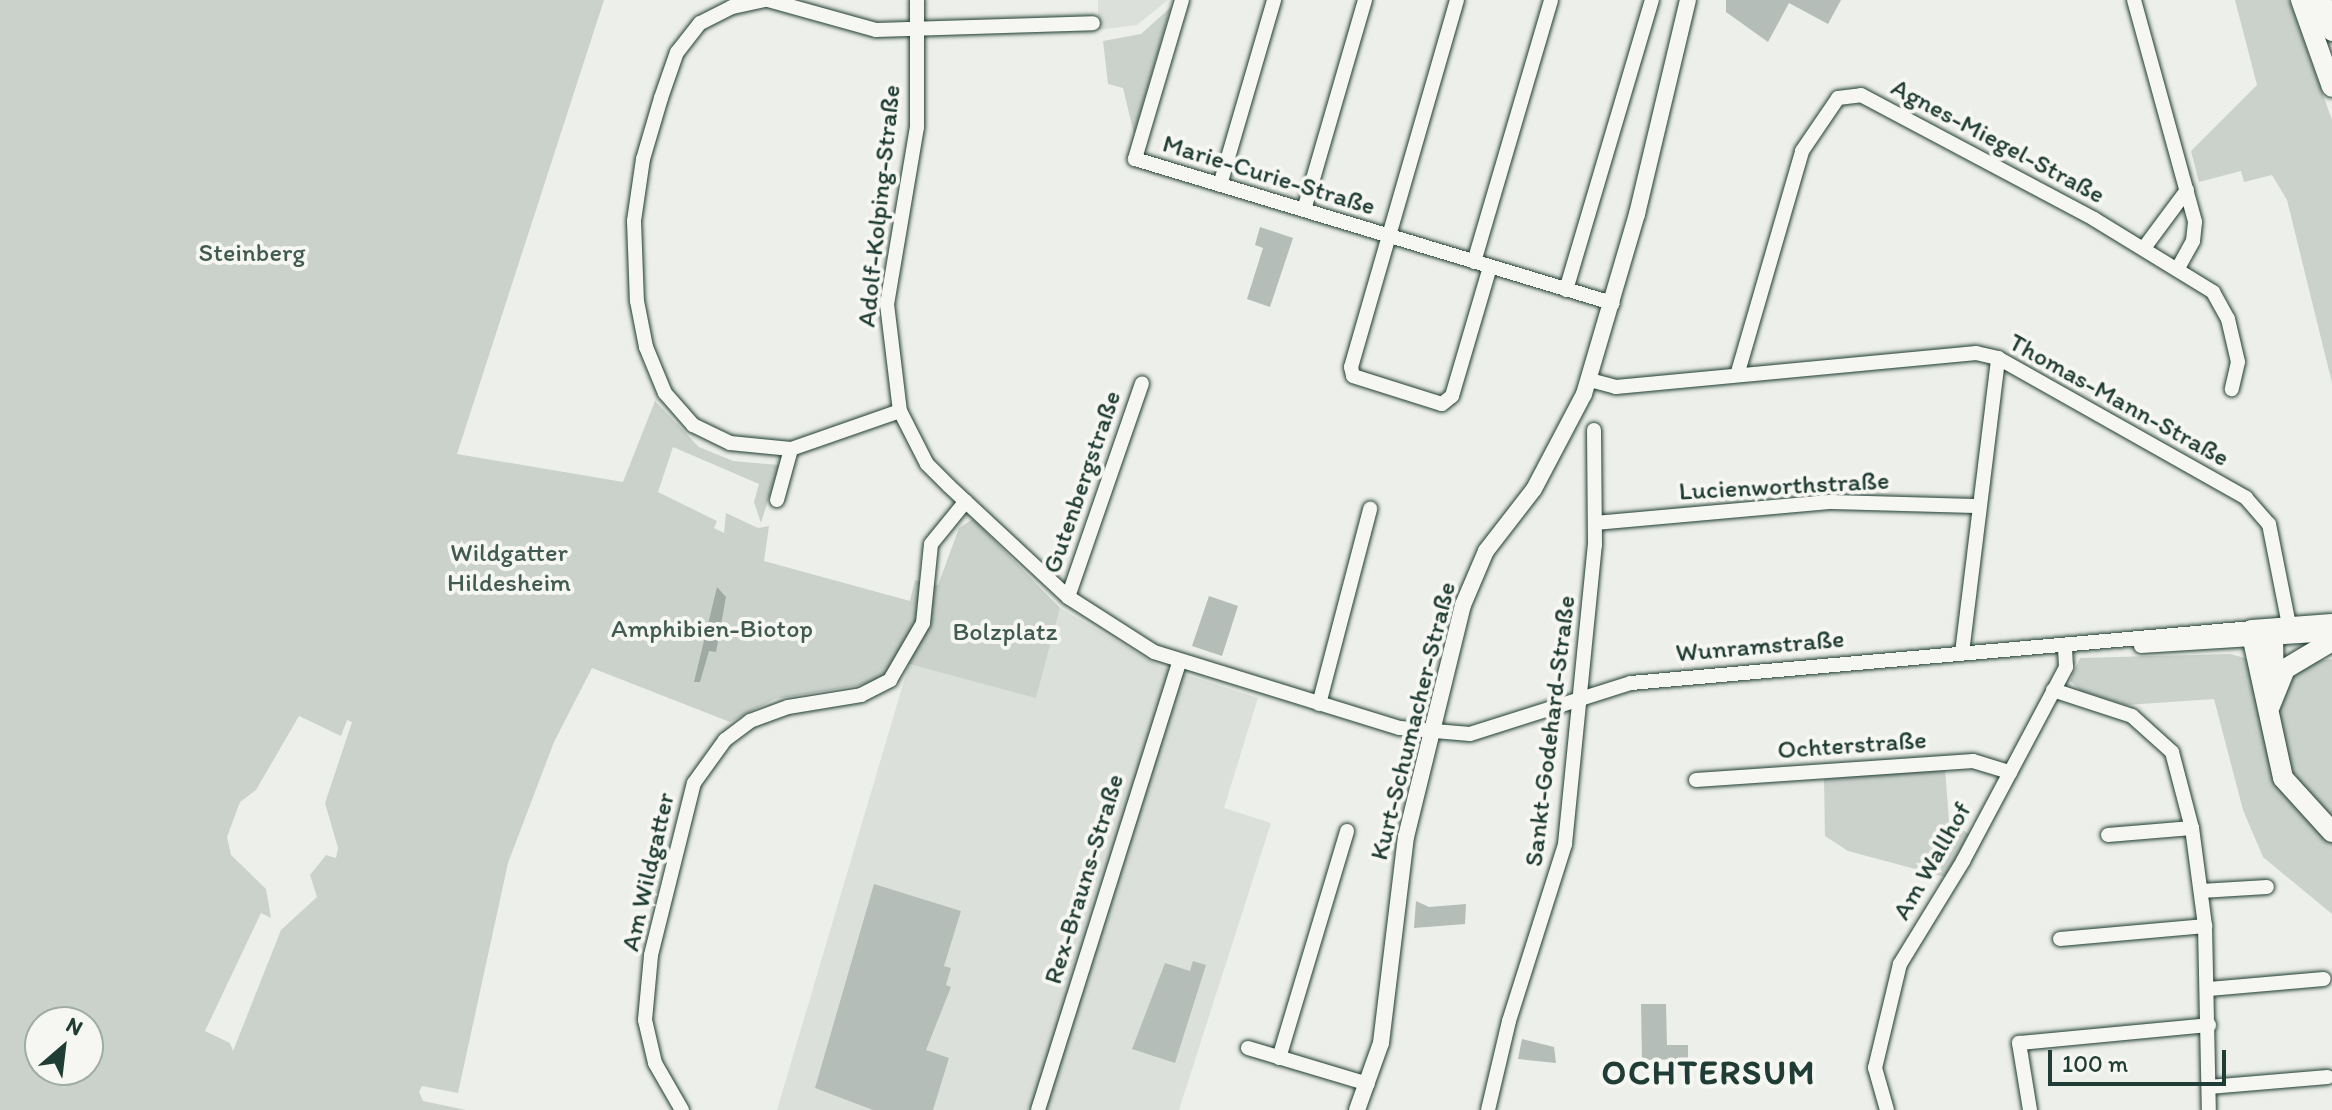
<!DOCTYPE html>
<meta charset="utf-8">
<style>
body{margin:0}
#map{position:relative;width:2332px;height:1110px;overflow:hidden;background:#edefea;font-family:Itim,sans-serif}
div>[style]{position:absolute}
.built>*{inset:0;background:#dce0db}
.green>*{inset:0;background:#cbd2cc}
.water>*{inset:0;background:#9faaa4}
.building>*{inset:0;background:#b4bdb8}
.roads{filter:drop-shadow(0 0 2px #1f3d34) drop-shadow(0 0 2px #1f3d34)}
.minor>*{height:14px;margin:-7px;padding:0 7px;transform-origin:7px;border-radius:7px;background:#f6f6f2}
.major>*{height:16px;margin:-8px;padding:0 8px;transform-origin:8px;border-radius:8px;background:#f6f6f2}
.highway>*{height:20px;margin:-10px;padding:0 10px;transform-origin:10px;border-radius:10px;background:#f6f6f2}
span{translate:-50% -50%;white-space:nowrap;text-align:center;line-height:1.15;-webkit-text-stroke:8px #f6f6f2;paint-order:stroke}
.street-label{font-size:26px;color:#1f3d34}
.park-label{font-size:26px;color:#415b52}
.district-label{font-size:34px;color:#1f3d34;font-weight:700;letter-spacing:2px}
.north{position:absolute;left:24px;top:1006px;width:80px;height:80px;box-sizing:border-box;background:#f6f6f2;border:2px solid #a0aca6;border-radius:50%;rotate:28deg;font-size:22px;font-weight:700;line-height:32px;text-align:center;color:#1f3d34}
.north::after{content:'';display:block;margin:auto;width:28px;height:36px;background:#1f3d34;clip-path:polygon(50% 0,100% 100%,50% 72%,0 100%)}
.scale{position:absolute;left:2048px;top:1050px;width:178px;height:36px;box-sizing:border-box;border:4px solid #1f3d34;border-top:0;padding-left:10px;font-size:24px;line-height:28px;white-space:nowrap;color:#1f3d34;-webkit-text-stroke:6px #f6f6f2;paint-order:stroke}
</style>
<div id="map">
<div class="built">
<div style="clip-path:polygon(1098px 0,1168px 0,1137px 25px,1098px 30px)"></div>
<div style="clip-path:polygon(1060px 608px,1159px 666px,1258px 698px,1224px 808px,1271px 823px,1179px 1110px,777px 1110px,909px 664px,1036px 697px)"></div>
</div>
<div class="green">
<div style="clip-path:polygon(evenodd,0 0,604px 0,457px 454px,623px 482px,655px 401px,699px 447px,733px 461px,779px 465px,761px 523px,754px 502px,759px 484px,673px 447px,658px 492px,717px 521px,714px 528px,724px 533px,726px 513px,758px 528px,769px 526px,764px 561px,910px 601px,915px 580px,938px 585px,959px 528px,973px 519px,1060px 608px,1036px 698px,909px 664px,866px 684px,775px 699px,730px 722px,592px 668px,554px 742px,508px 863px,458px 1093px,422px 1086px,419px 1092px,423px 1101px,466px 1110px,0 1110px,0 0,299px 716px,341px 736px,347px 720px,352px 722px,325px 803px,338px 848px,336px 858px,326px 855px,310px 875px,317px 897px,281px 930px,233px 1051px,230px 1043px,205px 1031px,261px 913px,271px 918px,266px 889px,231px 855px,227px 837px,240px 802px,256px 790px,299px 716px,0 0,40px 1022px,88px 1022px,88px 1070px,40px 1070px,40px 1022px)"></div>
<div style="clip-path:polygon(2235px 0,2289px 0,2332px 120px,2332px 383px,2287px 200px,2272px 175px,2244px 182px,2241px 171px,2199px 182px,2191px 151px,2257px 85px)"></div>
<div style="clip-path:polygon(1171px 7px,1134px 134px,1123px 88px,1108px 84px,1103px 41px,1141px 34px)"></div>
<div style="clip-path:polygon(2230px 654px,2245px 658px,2253px 670px,2332px 659px,2332px 914px,2263px 857px,2243px 810px,2214px 699px,2126px 705px,2081px 691px,2070px 681px,2080px 658px)"></div>
<div style="clip-path:polygon(1945px 769px,1949px 821px,1969px 834px,1945px 877px,1848px 851px,1825px 836px,1824px 779px)"></div>
</div>
<div class="water">
<div style="clip-path:polygon(717px 587px,726px 597px,716px 652px,709px 651px,700px 682px,694px 682px)"></div>
</div>
<div class="building">
<div style="clip-path:polygon(1726px 0,1841px 0,1828px 24px,1789px 3px,1768px 42px,1726px 12px)"></div>
<div style="clip-path:polygon(1260px 227px,1293px 238px,1270px 307px,1247px 299px,1263px 248px,1255px 245px)"></div>
<div style="clip-path:polygon(1209px 596px,1238px 606px,1222px 656px,1192px 646px)"></div>
<div style="clip-path:polygon(874px 884px,961px 911px,944px 966px,951px 968px,946px 985px,951px 987px,926px 1050px,949px 1058px,933px 1110px,873px 1110px,815px 1088px)"></div>
<div style="clip-path:polygon(1416px 901px,1429px 907px,1466px 904px,1465px 924px,1414px 928px)"></div>
<div style="clip-path:polygon(1193px 961px,1206px 965px,1175px 1063px,1132px 1049px,1165px 963px,1190px 971px)"></div>
<div style="clip-path:polygon(1641px 1004px,1666px 1004px,1667px 1045px,1688px 1045px,1688px 1059px,1642px 1060px)"></div>
<div style="clip-path:polygon(1522px 1039px,1554px 1047px,1556px 1063px,1518px 1059px)"></div>
</div>
<div class="roads">
<div class="minor">
<div style="left:765px;top:0;width:34px;rotate:168deg"></div>
<div style="left:732px;top:7px;width:36px;rotate:153deg"></div>
<div style="left:700px;top:23px;width:37px;rotate:128deg"></div>
<div style="left:677px;top:52px;width:49px;rotate:109.2deg"></div>
<div style="left:661px;top:98px;width:64px;rotate:106.4deg"></div>
<div style="left:643px;top:159px;width:63px;rotate:98.3deg"></div>
<div style="left:634px;top:221px;width:80px;rotate:87.9deg"></div>
<div style="left:637px;top:301px;width:47px;rotate:78.9deg"></div>
<div style="left:646px;top:347px;width:50px;rotate:67.6deg"></div>
<div style="left:665px;top:393px;width:43px;rotate:48.8deg"></div>
<div style="left:693px;top:425px;width:41px;rotate:25.9deg"></div>
<div style="left:730px;top:443px;width:61px;rotate:5.6deg"></div>
<div style="left:791px;top:449px;width:115px;rotate:-19.2deg"></div>
<div style="left:768px;top:0;width:112px;rotate:15.5deg"></div>
<div style="left:876px;top:30px;width:217px;rotate:-1.8deg"></div>
<div style="left:917px;top:0;width:127px;rotate:90deg"></div>
<div style="left:917px;top:127px;width:180px;rotate:99.6deg"></div>
<div style="left:887px;top:304px;width:108px;rotate:83.1deg"></div>
<div style="left:900px;top:411px;width:59px;rotate:63deg"></div>
<div style="left:927px;top:464px;width:31px;rotate:45deg"></div>
<div style="left:949px;top:486px;width:163px;rotate:43deg"></div>
<div style="left:1068px;top:597px;width:102px;rotate:32.6deg"></div>
<div style="left:1154px;top:652px;width:257px;rotate:17.2deg"></div>
<div style="left:1400px;top:728px;width:70px;rotate:4.9deg"></div>
<div style="left:1470px;top:734px;width:169px;rotate:-17.6deg"></div>
<div style="left:1631px;top:683px;width:623px;rotate:-5.06deg"></div>
<div style="left:1182px;top:0;width:166px;rotate:106.5deg"></div>
<div style="left:1135px;top:159px;width:499px;rotate:16.8deg"></div>
<div style="left:1457px;top:0;width:382px;rotate:106.1deg"></div>
<div style="left:1351px;top:367px;width:9px;rotate:77deg"></div>
<div style="left:1353px;top:376px;width:93px;rotate:17.5deg"></div>
<div style="left:1442px;top:404px;width:13px;rotate:-39deg"></div>
<div style="left:1452px;top:396px;width:134px;rotate:-73.6deg"></div>
<div style="left:2134px;top:0;width:230px;rotate:74.6deg"></div>
<div style="left:2195px;top:222px;width:19px;rotate:96deg"></div>
<div style="left:2193px;top:241px;width:31px;rotate:119deg"></div>
<div style="left:1220px;top:185px;width:193px;rotate:-73.7deg"></div>
<div style="left:1304px;top:210px;width:219px;rotate:-73.8deg"></div>
<div style="left:2144px;top:248px;width:72px;rotate:-53.4deg"></div>
<div style="left:1474px;top:262px;width:273px;rotate:-73.6deg"></div>
<div style="left:1566px;top:290px;width:302px;rotate:-73.5deg"></div>
<div style="left:1738px;top:372px;width:230px;rotate:-73.8deg"></div>
<div style="left:1802px;top:151px;width:64px;rotate:-55.8deg"></div>
<div style="left:1838px;top:98px;width:23px;rotate:-7deg"></div>
<div style="left:1861px;top:95px;width:264px;rotate:28deg"></div>
<div style="left:2094px;top:219px;width:140px;rotate:31.5deg"></div>
<div style="left:2213px;top:292px;width:31px;rotate:61deg"></div>
<div style="left:2228px;top:319px;width:44px;rotate:76.9deg"></div>
<div style="left:2238px;top:362px;width:28px;rotate:103deg"></div>
<div style="left:1590px;top:380px;width:27px;rotate:15deg"></div>
<div style="left:1616px;top:387px;width:362px;rotate:-5.4deg"></div>
<div style="left:1976px;top:353px;width:23px;rotate:13deg"></div>
<div style="left:1998px;top:358px;width:285px;rotate:29.4deg"></div>
<div style="left:2246px;top:498px;width:35px;rotate:49deg"></div>
<div style="left:2269px;top:524px;width:103px;rotate:78.8deg"></div>
<div style="left:777px;top:500px;width:53px;rotate:-74.6deg"></div>
<div style="left:1595px;top:523px;width:238px;rotate:-5.1deg"></div>
<div style="left:1832px;top:502px;width:143px;rotate:1.6deg"></div>
<div style="left:1068px;top:597px;width:226px;rotate:-70.9deg"></div>
<div style="left:2141px;top:646px;width:191px;rotate:-3.6deg"></div>
<div style="left:1962px;top:653px;width:297px;rotate:-83deg"></div>
<div style="left:2053px;top:690px;width:83px;rotate:18.2deg"></div>
<div style="left:2132px;top:716px;width:54px;rotate:42deg"></div>
<div style="left:2172px;top:752px;width:79px;rotate:75.3deg"></div>
<div style="left:2192px;top:828px;width:99px;rotate:82.4deg"></div>
<div style="left:2205px;top:926px;width:184px;rotate:88.8deg"></div>
<div style="left:1319px;top:704px;width:202px;rotate:-75.3deg"></div>
<div style="left:1696px;top:780px;width:278px;rotate:-3.9deg"></div>
<div style="left:1973px;top:761px;width:39px;rotate:17deg"></div>
<div style="left:2108px;top:835px;width:84px;rotate:-4.8deg"></div>
<div style="left:2201px;top:891px;width:66px;rotate:-3.5deg"></div>
<div style="left:2060px;top:939px;width:146px;rotate:-5.1deg"></div>
<div style="left:2209px;top:989px;width:115px;rotate:-5deg"></div>
<div style="left:1248px;top:1048px;width:125px;rotate:16.7deg"></div>
<div style="left:1279px;top:1058px;width:237px;rotate:-73.3deg"></div>
<div style="left:2209px;top:1087px;width:119px;rotate:-4.8deg"></div>
<div style="left:682px;top:1110px;width:54px;rotate:-119.9deg"></div>
<div style="left:655px;top:1063px;width:44px;rotate:-103.1deg"></div>
<div style="left:645px;top:1020px;width:65px;rotate:-84.7deg"></div>
<div style="left:651px;top:955px;width:177px;rotate:-76deg"></div>
<div style="left:694px;top:783px;width:53px;rotate:-54.2deg"></div>
<div style="left:725px;top:740px;width:31px;rotate:-37deg"></div>
<div style="left:750px;top:721px;width:40px;rotate:-20.2deg"></div>
<div style="left:788px;top:707px;width:74px;rotate:-9.3deg"></div>
<div style="left:861px;top:695px;width:33px;rotate:-27deg"></div>
<div style="left:890px;top:680px;width:66px;rotate:-59.9deg"></div>
<div style="left:923px;top:623px;width:79px;rotate:-84.2deg"></div>
<div style="left:931px;top:544px;width:55px;rotate:-50.9deg"></div>
<div style="left:1038px;top:1110px;width:469px;rotate:-72.5deg"></div>
<div style="left:1488px;top:1110px;width:91px;rotate:-76.7deg"></div>
<div style="left:1509px;top:1021px;width:186px;rotate:-72.4deg"></div>
<div style="left:1565px;top:844px;width:301px;rotate:-84.3deg"></div>
<div style="left:1595px;top:545px;width:115px;rotate:-90.5deg"></div>
<div style="left:1887px;top:1110px;width:44px;rotate:-105.9deg"></div>
<div style="left:1875px;top:1068px;width:107px;rotate:-76.5deg"></div>
<div style="left:1900px;top:964px;width:121px;rotate:-58.5deg"></div>
<div style="left:1963px;top:861px;width:220px;rotate:-62deg"></div>
<div style="left:2066px;top:667px;width:22px;rotate:-93deg"></div>
<div style="left:2030px;top:1110px;width:68px;rotate:-99.3deg"></div>
<div style="left:2019px;top:1043px;width:191px;rotate:-5.4deg"></div>
</div>
<div class="major">
<div style="left:2253px;top:640px;width:12px;rotate:-95deg"></div>
<div style="left:2252px;top:628px;width:80px;rotate:-4.3deg"></div>
<div style="left:1357px;top:1110px;width:71px;rotate:-70.3deg"></div>
<div style="left:1381px;top:1043px;width:208px;rotate:-83.1deg"></div>
<div style="left:1406px;top:837px;width:239px;rotate:-76.2deg"></div>
<div style="left:1463px;top:605px;width:59px;rotate:-66.9deg"></div>
<div style="left:1486px;top:551px;width:78px;rotate:-52.3deg"></div>
<div style="left:1534px;top:489px;width:107px;rotate:-62.2deg"></div>
<div style="left:1584px;top:394px;width:188px;rotate:-73.6deg"></div>
<div style="left:1637px;top:214px;width:220px;rotate:-76.6deg"></div>
</div>
<div class="highway">
<div style="left:2301px;top:0;width:92px;rotate:70.4deg"></div>
<div style="left:2321px;top:0;width:33px;rotate:70deg"></div>
<div style="left:2273px;top:638px;width:51px;rotate:88.9deg"></div>
<div style="left:2253px;top:640px;width:141px;rotate:77.7deg"></div>
<div style="left:2283px;top:778px;width:73px;rotate:47.8deg"></div>
<div style="left:2270px;top:706px;width:40px;rotate:-68deg"></div>
<div style="left:2285px;top:669px;width:55px;rotate:-30.8deg"></div>
</div>
</div>
<div class="street-label">
<span style="left:1998px;top:141px;rotate:28deg">Agnes-Miegel-Straße</span>
<span style="left:1269px;top:175px;rotate:17deg">Marie-Curie-Straße</span>
<span style="left:879px;top:206px;rotate:-84deg">Adolf-Kolping-Straße</span>
<span style="left:2119px;top:400px;rotate:29deg">Thomas-Mann-Straße</span>
<span style="left:1082px;top:482px;rotate:-71deg">Gutenbergstraße</span>
<span style="left:1784px;top:486px;rotate:-3deg">Lucienworthstraße</span>
<span style="left:1760px;top:646px;rotate:-5deg">Wunramstraße</span>
<span style="left:1413px;top:721px;rotate:-76deg">Kurt-Schumacher-Straße</span>
<span style="left:1550px;top:731px;rotate:-83deg">Sankt-Godehard-Straße</span>
<span style="left:1852px;top:745px;rotate:-4deg">Ochterstraße</span>
<span style="left:1932px;top:861px;rotate:-60deg">Am Wallhof</span>
<span style="left:648px;top:872px;rotate:-77deg">Am Wildgatter</span>
<span style="left:1084px;top:879px;rotate:-73deg">Rex-Brauns-Straße</span>
</div>
<div class="park-label">
<span style="left:252px;top:253px">Steinberg</span>
<span style="left:509px;top:568px">Wildgatter<br>Hildesheim</span>
<span style="left:712px;top:629px">Amphibien-Biotop</span>
<span style="left:1005px;top:632px">Bolzplatz</span>
</div>
<div class="district-label">
<span style="left:1709px;top:1073px">OCHTERSUM</span>
</div>
<div class="north">N</div>
<div class="scale">100 m</div>
</div>
